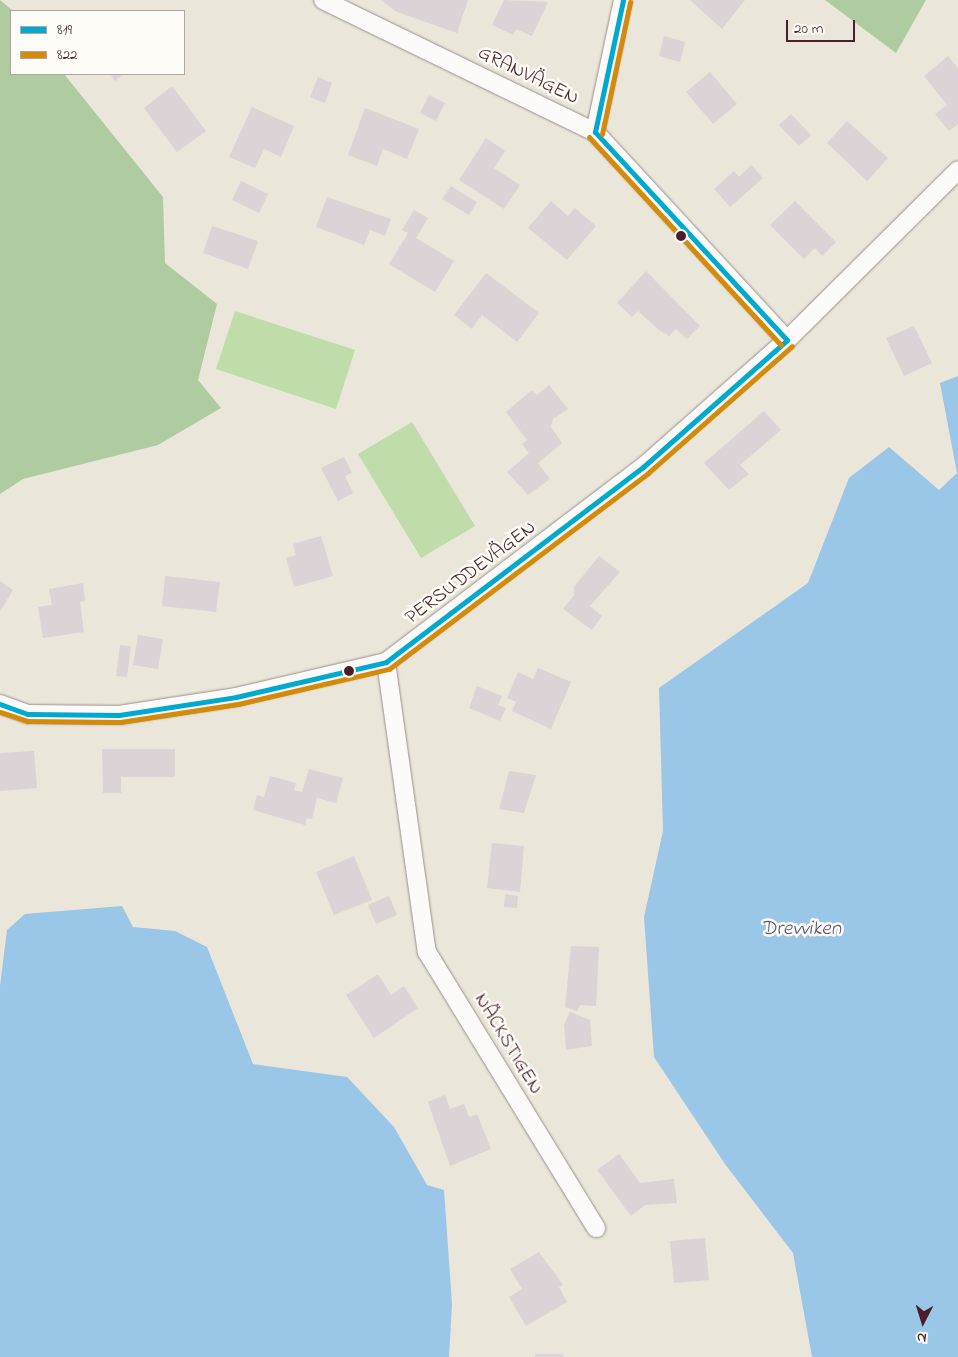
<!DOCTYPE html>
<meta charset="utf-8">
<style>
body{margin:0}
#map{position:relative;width:958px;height:1357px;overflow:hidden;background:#eae6da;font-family:"Indie Flower",sans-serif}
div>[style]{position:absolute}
.green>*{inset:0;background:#c0dcaa}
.forest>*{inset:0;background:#afcba0}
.water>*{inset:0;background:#9ac6e7}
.building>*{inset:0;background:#dbd3d5}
.roads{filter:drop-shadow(0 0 1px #99908c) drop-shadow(0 0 1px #99908c)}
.street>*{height:18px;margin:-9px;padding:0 9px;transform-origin:9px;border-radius:9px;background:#fcfbf9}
.bus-1>*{height:5px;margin:-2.5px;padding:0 2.5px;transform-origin:2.5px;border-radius:2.5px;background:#00a9ce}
.bus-2>*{height:5px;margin:-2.5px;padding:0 2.5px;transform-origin:2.5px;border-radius:2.5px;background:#d48b09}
.dots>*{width:14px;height:14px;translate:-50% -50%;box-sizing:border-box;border:2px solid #fdfcf7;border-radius:50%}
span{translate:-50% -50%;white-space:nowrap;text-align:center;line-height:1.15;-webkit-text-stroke:5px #fdfcf7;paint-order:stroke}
.street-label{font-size:20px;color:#4a1f2b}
.water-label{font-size:21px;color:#5a556f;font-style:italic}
.legend{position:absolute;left:10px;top:10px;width:175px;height:65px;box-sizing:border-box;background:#fdfcf7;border:1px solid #b5a4a5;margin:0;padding:6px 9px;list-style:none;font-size:15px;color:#4a1f2b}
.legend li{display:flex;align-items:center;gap:10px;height:25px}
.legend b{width:25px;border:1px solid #b5a4a5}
.north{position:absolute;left:898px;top:1297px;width:50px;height:50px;-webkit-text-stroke:4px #fdfcf7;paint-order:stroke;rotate:185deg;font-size:14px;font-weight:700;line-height:20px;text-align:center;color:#4a1f2b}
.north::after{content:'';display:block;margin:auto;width:18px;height:22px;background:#4a1f2b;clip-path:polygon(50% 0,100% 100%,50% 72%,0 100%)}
.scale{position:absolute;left:786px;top:20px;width:69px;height:22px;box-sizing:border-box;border:2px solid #4a1f2b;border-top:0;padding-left:6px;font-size:15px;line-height:18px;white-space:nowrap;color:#4a1f2b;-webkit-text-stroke:4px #fdfcf7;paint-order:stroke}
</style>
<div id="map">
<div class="green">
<div style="clip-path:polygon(235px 311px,355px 350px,336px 409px,216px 369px)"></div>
<div style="clip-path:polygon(412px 422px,475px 526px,421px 558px,358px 454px)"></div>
</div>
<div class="forest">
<div style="clip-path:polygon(0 0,13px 11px,11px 74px,64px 74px,163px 197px,165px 263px,217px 304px,198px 380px,221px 408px,158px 445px,23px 479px,0 494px)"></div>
<div style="clip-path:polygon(825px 0,926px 0,896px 53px)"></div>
</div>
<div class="water">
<div style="clip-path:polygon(958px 376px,958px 1357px,812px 1357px,793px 1253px,725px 1164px,654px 1057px,644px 917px,663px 831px,659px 688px,808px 583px,849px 478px,889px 447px,939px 490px,957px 473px,940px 383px)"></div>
<div style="clip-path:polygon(122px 906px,133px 927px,175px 931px,207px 947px,253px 1064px,347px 1077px,394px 1127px,427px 1185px,444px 1190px,452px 1304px,449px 1357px,0 1357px,0 986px,7px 930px,25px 914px)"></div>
</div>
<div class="building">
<div style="clip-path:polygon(381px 0,468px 0,457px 33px,397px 12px)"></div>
<div style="clip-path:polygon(504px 0,548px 2px,532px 36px,516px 29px,513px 35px,492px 25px)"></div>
<div style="clip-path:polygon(690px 0,745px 0,722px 29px)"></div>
<div style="clip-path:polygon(664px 36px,685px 42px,680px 62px,659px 56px)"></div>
<div style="clip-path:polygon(948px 56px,958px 68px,958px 124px,949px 131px,935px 114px,947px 105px,924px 76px)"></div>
<div style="clip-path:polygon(710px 72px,737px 104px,713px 124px,686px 92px)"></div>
<div style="clip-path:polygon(110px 74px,124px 74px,115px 81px)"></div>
<div style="clip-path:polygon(318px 77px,332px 83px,325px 103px,310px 97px)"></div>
<div style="clip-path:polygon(172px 86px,206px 131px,177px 152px,144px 108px)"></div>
<div style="clip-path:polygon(429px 95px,445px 103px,436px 121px,420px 113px)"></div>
<div style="clip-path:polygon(252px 107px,294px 126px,281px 157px,264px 149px,255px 168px,229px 157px)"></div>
<div style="clip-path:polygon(365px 108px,419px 129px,407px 159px,383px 149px,377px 166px,348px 155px)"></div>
<div style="clip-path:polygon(791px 114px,811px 135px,799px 146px,779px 125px)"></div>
<div style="clip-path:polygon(847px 121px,888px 158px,867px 181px,827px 143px)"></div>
<div style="clip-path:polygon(486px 138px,505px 151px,494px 168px,520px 185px,504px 209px,459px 180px)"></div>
<div style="clip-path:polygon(751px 165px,763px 178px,730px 207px,714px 189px,734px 171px,739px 177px)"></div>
<div style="clip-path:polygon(241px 181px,268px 194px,259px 213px,232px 200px)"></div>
<div style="clip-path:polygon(451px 186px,477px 202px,469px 215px,442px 199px)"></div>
<div style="clip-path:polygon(327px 197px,391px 219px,385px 236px,370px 230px,364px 245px,316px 227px)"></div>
<div style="clip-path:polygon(551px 201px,568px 216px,575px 208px,596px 226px,567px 260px,528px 228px)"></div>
<div style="clip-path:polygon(795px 201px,836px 242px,822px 256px,815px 248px,804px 259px,770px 225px)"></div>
<div style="clip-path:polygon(414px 210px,428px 218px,416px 238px,454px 261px,435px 292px,389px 264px,408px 233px,402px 230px)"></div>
<div style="clip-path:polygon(212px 226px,258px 241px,248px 269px,203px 253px)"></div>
<div style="clip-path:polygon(646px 271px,700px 326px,687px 339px,676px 329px,669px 336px,659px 330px,638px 311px,632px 317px,617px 303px)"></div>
<div style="clip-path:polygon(486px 273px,539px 313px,517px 342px,482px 315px,472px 329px,454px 315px)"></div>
<div style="clip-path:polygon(914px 326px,932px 363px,904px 376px,886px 338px)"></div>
<div style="clip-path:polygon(549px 385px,568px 409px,553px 419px,551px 427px,562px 443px,538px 463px,550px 479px,528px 495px,507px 472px,529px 453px,522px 444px,527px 440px,506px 412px,532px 390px,537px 395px)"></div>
<div style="clip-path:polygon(764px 411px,781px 430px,740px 465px,749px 474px,729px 490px,704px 463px)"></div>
<div style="clip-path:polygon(344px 457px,352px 473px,345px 476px,353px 493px,338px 501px,321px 468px)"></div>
<div style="clip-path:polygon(321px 536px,333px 576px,294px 587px,286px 558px,296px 555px,293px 544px)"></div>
<div style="clip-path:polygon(599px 556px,620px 572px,590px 606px,602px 616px,592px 630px,563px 609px,574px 595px,574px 587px)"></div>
<div style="clip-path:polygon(165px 576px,220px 582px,216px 612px,162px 606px)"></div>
<div style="clip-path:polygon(0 581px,13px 590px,0 611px)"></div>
<div style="clip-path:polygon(83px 583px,85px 601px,80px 602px,84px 632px,43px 638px,38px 607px,52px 605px,49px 589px)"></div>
<div style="clip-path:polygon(138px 635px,163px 639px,158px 669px,133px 665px)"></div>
<div style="clip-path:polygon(120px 645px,131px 646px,127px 677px,116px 676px)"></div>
<div style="clip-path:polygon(538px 668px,571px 682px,551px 729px,512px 711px,516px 702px,507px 698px,518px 672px,533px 679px)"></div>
<div style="clip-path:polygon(477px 686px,502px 696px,498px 705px,506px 708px,500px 721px,469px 708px)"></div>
<div style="clip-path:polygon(102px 749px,175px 749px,175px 777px,121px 777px,121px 793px,103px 793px)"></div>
<div style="clip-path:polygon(34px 751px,37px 788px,0 791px,0 753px)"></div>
<div style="clip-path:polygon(309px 769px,343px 778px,336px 803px,317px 798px,312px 819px,307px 818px,305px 825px,253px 810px,257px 795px,264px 797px,270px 776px,296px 783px,294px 790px,302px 792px)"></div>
<div style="clip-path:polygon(509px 771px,536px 775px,524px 813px,499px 809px)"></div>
<div style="clip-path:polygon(492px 843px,524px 846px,520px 892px,487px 888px)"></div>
<div style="clip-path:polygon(354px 856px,372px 900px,334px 915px,316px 872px)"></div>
<div style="clip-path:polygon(505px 894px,518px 896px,517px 908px,504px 907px)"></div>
<div style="clip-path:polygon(389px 896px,397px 915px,376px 924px,368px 905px)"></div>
<div style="clip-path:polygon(571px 946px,599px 947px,596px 1006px,580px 1005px,577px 1011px,565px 1007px)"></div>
<div style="clip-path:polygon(378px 974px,391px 995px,404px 986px,418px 1008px,374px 1038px,346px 995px)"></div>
<div style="clip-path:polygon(570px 1012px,590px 1020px,592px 1046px,566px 1050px,564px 1024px)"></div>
<div style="clip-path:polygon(445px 1095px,450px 1109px,464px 1104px,469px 1117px,477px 1114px,491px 1149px,450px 1166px,428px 1102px)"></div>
<div style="clip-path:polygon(619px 1154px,640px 1183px,674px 1179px,677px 1203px,645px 1205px,631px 1216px,597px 1170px)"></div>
<div style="clip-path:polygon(705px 1238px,709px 1280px,674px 1283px,670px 1241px)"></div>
<div style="clip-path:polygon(539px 1252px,563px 1285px,559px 1287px,567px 1302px,526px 1326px,509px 1297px,522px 1289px,510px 1269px)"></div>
<div style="clip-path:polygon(535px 1354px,563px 1354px,563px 1357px,535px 1357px)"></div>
</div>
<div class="roads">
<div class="street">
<div style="left:323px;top:0;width:302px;rotate:25.9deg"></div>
<div style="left:595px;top:132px;width:283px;rotate:47.3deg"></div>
<div style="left:595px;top:132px;width:135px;rotate:-78deg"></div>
<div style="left:386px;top:662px;width:293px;rotate:82deg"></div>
<div style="left:427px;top:952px;width:324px;rotate:58.5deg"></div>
<div style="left:0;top:704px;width:30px;rotate:20deg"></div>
<div style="left:28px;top:714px;width:91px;rotate:0.6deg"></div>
<div style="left:119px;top:715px;width:118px;rotate:-8.7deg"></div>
<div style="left:236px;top:697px;width:154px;rotate:-13.1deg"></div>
<div style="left:386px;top:662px;width:323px;rotate:-37.2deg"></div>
<div style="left:643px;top:467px;width:192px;rotate:-41.4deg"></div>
<div style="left:787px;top:340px;width:241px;rotate:-44.8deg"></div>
</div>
</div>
<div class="bus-1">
<div style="left:595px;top:132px;width:283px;rotate:47.3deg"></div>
<div style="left:595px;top:132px;width:135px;rotate:-78deg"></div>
<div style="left:0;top:704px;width:30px;rotate:20deg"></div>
<div style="left:28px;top:714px;width:91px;rotate:0.6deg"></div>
<div style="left:119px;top:715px;width:118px;rotate:-8.7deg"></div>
<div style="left:236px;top:697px;width:154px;rotate:-13.1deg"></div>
<div style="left:386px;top:662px;width:323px;rotate:-37.2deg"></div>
<div style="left:643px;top:467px;width:192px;rotate:-41.4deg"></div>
</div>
<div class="bus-2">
<div style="left:602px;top:134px;width:135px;rotate:-78deg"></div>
<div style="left:589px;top:137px;width:283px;rotate:47.3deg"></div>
<div style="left:0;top:712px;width:28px;rotate:18deg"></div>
<div style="left:27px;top:721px;width:93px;rotate:0.6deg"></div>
<div style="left:120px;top:722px;width:119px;rotate:-8.7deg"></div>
<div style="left:238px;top:704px;width:155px;rotate:-13.1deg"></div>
<div style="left:389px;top:669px;width:325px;rotate:-37.1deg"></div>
<div style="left:648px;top:473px;width:192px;rotate:-41.4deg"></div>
</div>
<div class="dots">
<div style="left:681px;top:236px;background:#4a1f2b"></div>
<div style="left:349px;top:671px;background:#4a1f2b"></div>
</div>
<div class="street-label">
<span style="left:528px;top:76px;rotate:26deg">GRANVÄGEN</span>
<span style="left:471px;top:573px;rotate:-37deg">PERSUDDEVÄGEN</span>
<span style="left:508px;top:1044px;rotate:59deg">NÄCKSTIGEN</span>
</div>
<div class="water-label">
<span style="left:801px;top:929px">Drevviken</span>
</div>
<ul class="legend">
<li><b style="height:6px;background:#00a9ce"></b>819</li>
<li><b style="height:6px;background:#d48b09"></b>822</li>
</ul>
<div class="north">N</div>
<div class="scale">20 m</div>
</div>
